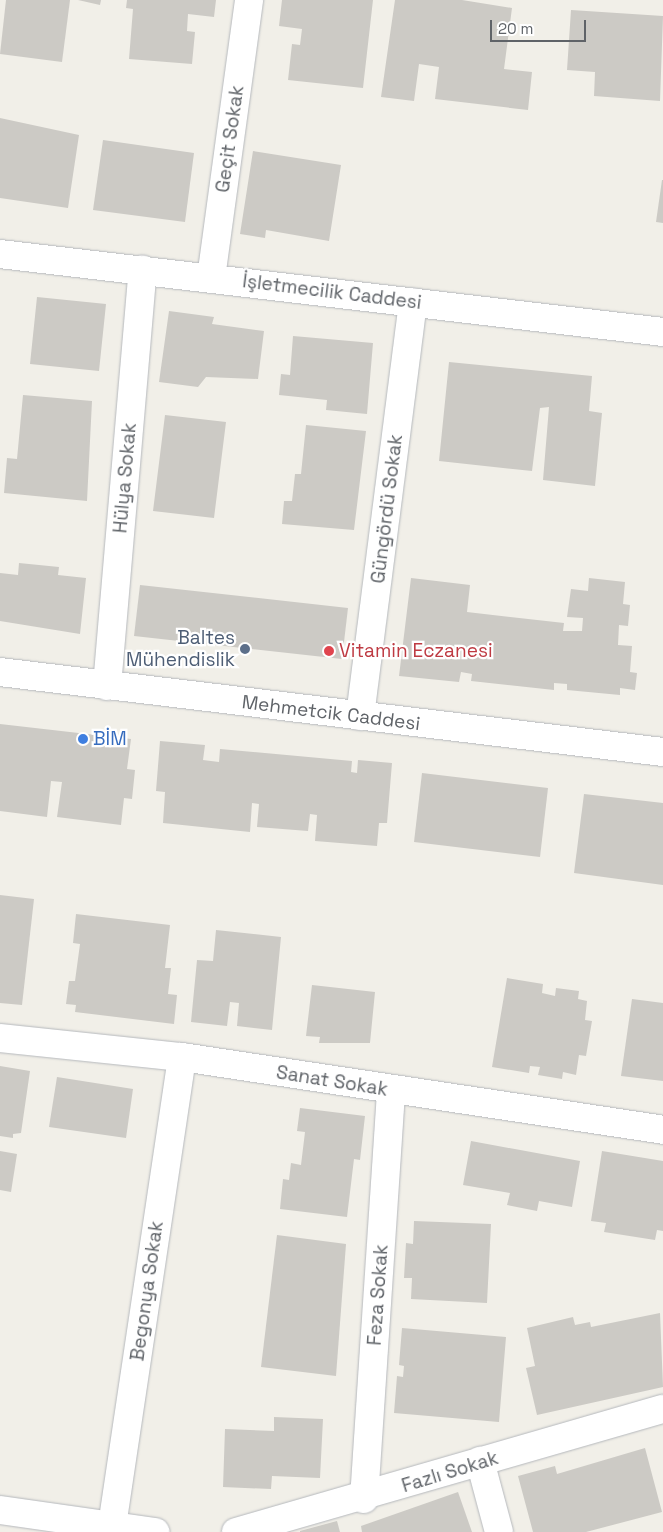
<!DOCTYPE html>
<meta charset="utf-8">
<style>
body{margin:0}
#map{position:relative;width:663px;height:1532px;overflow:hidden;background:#f1efe8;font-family:"Space Grotesk",sans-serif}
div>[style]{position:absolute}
.building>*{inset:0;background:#cccac5}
.roads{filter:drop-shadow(0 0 1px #b5b8bc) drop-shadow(0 0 1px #b5b8bc)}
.minor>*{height:28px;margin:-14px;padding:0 14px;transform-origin:14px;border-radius:14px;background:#fff}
.secondary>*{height:28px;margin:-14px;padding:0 14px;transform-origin:14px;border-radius:14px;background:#fff}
.dots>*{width:14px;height:14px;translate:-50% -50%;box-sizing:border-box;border:2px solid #fff;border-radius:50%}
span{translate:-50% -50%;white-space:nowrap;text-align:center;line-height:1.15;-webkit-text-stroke:4.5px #fff;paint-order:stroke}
.street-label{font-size:19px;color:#5f6368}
.service-label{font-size:19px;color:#4e5e75}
.right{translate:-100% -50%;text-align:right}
.health-label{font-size:19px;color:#be3a42}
.left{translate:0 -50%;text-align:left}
.shop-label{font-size:19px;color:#366cbe}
.scale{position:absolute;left:490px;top:20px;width:96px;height:22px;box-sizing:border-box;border:2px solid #5f6368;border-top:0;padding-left:6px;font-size:15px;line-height:18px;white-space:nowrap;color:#5f6368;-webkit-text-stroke:4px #fff;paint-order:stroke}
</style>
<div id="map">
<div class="building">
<div style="clip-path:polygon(6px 0,70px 0,62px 62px,0 54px)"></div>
<div style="clip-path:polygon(78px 0,101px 0,100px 5px)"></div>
<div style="clip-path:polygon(127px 0,216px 0,214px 17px,188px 14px,187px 31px,195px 32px,192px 64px,129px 59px,133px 9px,126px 8px)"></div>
<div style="clip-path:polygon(282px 0,373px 0,363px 88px,288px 80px,292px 44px,300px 45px,302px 29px,279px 26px)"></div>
<div style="clip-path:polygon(395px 0,462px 0,512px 8px,504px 69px,532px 72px,528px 110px,435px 99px,439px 67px,419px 64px,414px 101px,381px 97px)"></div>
<div style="clip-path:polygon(571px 10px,663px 16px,660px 101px,594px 96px,595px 72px,567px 70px)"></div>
<div style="clip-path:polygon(0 118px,79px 135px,68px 208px,0 198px)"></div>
<div style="clip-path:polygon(103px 140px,194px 153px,185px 222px,93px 210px)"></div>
<div style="clip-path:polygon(253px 151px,341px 165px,329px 241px,266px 230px,265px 238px,240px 234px)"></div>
<div style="clip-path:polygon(662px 180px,663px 180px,663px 223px,656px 222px)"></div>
<div style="clip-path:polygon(37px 297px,106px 304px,99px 371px,30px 364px)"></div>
<div style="clip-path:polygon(169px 311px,214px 317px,212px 324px,264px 331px,258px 379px,206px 377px,198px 387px,159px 382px)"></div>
<div style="clip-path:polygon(293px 336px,373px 343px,367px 414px,326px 410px,327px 400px,279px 395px,281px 374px,290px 375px)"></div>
<div style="clip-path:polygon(449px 362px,592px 376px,589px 411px,602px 413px,595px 486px,543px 480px,549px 407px,540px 408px,532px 471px,439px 461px)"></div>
<div style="clip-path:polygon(23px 395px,92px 401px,87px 501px,4px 493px,7px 458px,17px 459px)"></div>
<div style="clip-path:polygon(165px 415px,226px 422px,214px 518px,153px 511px)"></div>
<div style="clip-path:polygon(306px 425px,366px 431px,354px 530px,282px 524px,284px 501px,292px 501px,295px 474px,301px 474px)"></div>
<div style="clip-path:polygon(19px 563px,59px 567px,58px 575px,86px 578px,80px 634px,0 621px,0 573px,18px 575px)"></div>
<div style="clip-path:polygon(411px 578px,470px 585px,467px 612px,564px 623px,563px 631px,582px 631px,583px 618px,567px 617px,571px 589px,588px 591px,589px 578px,625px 582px,623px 604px,630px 605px,628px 626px,619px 625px,618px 645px,632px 646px,630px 672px,637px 673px,635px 690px,620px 688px,620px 695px,567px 690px,567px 684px,554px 683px,554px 690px,471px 681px,472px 674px,461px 672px,459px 682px,399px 676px)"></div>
<div style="clip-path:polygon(140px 585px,348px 608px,342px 659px,134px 636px)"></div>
<div style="clip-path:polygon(0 724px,131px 739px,127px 769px,135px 770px,132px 799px,124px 798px,121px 825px,57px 817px,62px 782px,51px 781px,47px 817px,0 811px)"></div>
<div style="clip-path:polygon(160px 741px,205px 745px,203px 760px,219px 762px,220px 749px,352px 761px,351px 772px,357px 773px,358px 760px,392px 763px,387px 823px,379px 823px,377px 846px,315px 841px,317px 815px,310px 814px,308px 831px,257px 827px,259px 804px,252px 803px,250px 832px,163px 823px,165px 792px,156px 791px)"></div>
<div style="clip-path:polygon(422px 773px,548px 788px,540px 857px,414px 842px)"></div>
<div style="clip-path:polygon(584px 794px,663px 803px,663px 885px,574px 873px)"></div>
<div style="clip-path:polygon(0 895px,34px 899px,22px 1005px,0 1003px)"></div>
<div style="clip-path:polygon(76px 914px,170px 925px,165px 968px,171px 968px,168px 994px,177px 995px,174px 1024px,75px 1012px,76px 1005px,66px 1004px,69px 981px,75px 981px,80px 944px,73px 943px)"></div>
<div style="clip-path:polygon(216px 930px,281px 937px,272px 1030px,237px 1026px,239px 1003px,230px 1002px,227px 1026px,191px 1022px,197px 960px,213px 961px)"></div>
<div style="clip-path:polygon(507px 978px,543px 984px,542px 993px,555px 996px,556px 988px,579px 991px,578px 999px,587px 1001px,585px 1020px,592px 1021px,586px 1056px,579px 1055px,576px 1075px,563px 1072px,562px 1079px,538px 1075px,540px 1067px,530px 1066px,529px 1073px,492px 1067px)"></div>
<div style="clip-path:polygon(312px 985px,375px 992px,370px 1043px,319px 1043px,320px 1037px,306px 1036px)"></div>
<div style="clip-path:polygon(632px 999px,663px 1003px,663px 1081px,621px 1076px)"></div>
<div style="clip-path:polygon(0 1066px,30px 1071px,21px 1133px,13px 1134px,13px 1138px,0 1136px)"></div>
<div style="clip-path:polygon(57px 1077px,133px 1089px,126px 1138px,49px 1127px)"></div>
<div style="clip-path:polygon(300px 1108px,365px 1116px,360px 1160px,354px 1159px,347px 1217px,280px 1209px,283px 1179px,289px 1180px,291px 1163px,301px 1165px,305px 1132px,297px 1131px)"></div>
<div style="clip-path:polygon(471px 1141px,580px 1161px,572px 1207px,539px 1201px,537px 1211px,507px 1205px,510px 1193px,463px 1185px)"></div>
<div style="clip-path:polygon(0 1151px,17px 1154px,11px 1192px,0 1190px)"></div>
<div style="clip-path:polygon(602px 1151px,663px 1161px,663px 1231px,657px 1230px,655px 1240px,604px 1232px,606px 1223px,591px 1221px)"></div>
<div style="clip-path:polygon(414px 1221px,491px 1224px,487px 1303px,411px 1299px,412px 1278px,404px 1278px,406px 1243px,413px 1244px)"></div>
<div style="clip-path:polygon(277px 1235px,346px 1244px,336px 1376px,261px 1367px)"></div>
<div style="clip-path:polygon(660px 1313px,663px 1387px,537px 1415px,526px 1368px,535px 1366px,527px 1328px,573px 1317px,575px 1325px,590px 1322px,591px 1327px)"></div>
<div style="clip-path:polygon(402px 1328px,506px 1337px,499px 1422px,394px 1413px,397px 1376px,403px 1377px,404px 1366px,399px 1365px)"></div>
<div style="clip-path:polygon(274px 1417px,323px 1419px,320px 1478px,272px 1476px,271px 1489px,223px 1487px,225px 1429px,274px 1431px)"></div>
<div style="clip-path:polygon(645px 1448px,662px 1512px,586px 1532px,533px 1532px,518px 1476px,555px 1466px,557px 1474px)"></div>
<div style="clip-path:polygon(458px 1492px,472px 1532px,362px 1532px,361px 1526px)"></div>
<div style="clip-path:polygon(337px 1521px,340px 1532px,300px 1532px,300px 1531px)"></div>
</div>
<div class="roads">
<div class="minor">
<div style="left:0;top:254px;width:668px;rotate:6.71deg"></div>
<div style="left:211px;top:278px;width:281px;rotate:-82.2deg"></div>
<div style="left:107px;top:686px;width:418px;rotate:-85.1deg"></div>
<div style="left:360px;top:716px;width:417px;rotate:-82.7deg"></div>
<div style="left:0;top:1038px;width:183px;rotate:6deg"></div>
<div style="left:182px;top:1057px;width:487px;rotate:8.6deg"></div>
<div style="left:480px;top:1461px;width:73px;rotate:75deg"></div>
<div style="left:364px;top:1499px;width:410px;rotate:-86.2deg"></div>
<div style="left:0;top:1510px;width:157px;rotate:8.1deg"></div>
<div style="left:112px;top:1526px;width:474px;rotate:-81.5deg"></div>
<div style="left:236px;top:1532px;width:444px;rotate:-16.1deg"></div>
</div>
<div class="secondary">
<div style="left:0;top:672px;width:668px;rotate:6.88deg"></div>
</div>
</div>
<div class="dots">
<div style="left:245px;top:649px;background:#5c6f8a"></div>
<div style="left:329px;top:651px;background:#e0444e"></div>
<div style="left:83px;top:739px;background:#3f7fe0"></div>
</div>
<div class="street-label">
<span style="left:230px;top:139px;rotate:-82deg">Geçit Sokak</span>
<span style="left:332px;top:292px;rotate:7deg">İşletmecilik Caddesi</span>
<span style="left:125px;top:478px;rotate:-85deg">Hülya Sokak</span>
<span style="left:387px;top:509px;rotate:-83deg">Güngördü Sokak</span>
<span style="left:331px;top:713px;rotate:7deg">Mehmetcik Caddesi</span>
<span style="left:332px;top:1081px;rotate:9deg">Sanat Sokak</span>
<span style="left:147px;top:1291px;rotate:-82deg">Begonya Sokak</span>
<span style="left:378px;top:1295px;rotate:-86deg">Feza Sokak</span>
<span style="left:450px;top:1472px;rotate:-17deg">Fazlı Sokak</span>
</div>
<div class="service-label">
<span class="right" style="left:235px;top:649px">Baltes<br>Mühendislik</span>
</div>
<div class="health-label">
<span class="left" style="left:339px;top:651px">Vitamin Eczanesi</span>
</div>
<div class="shop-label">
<span class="left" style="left:93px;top:739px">BİM</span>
</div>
<div class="scale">20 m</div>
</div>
